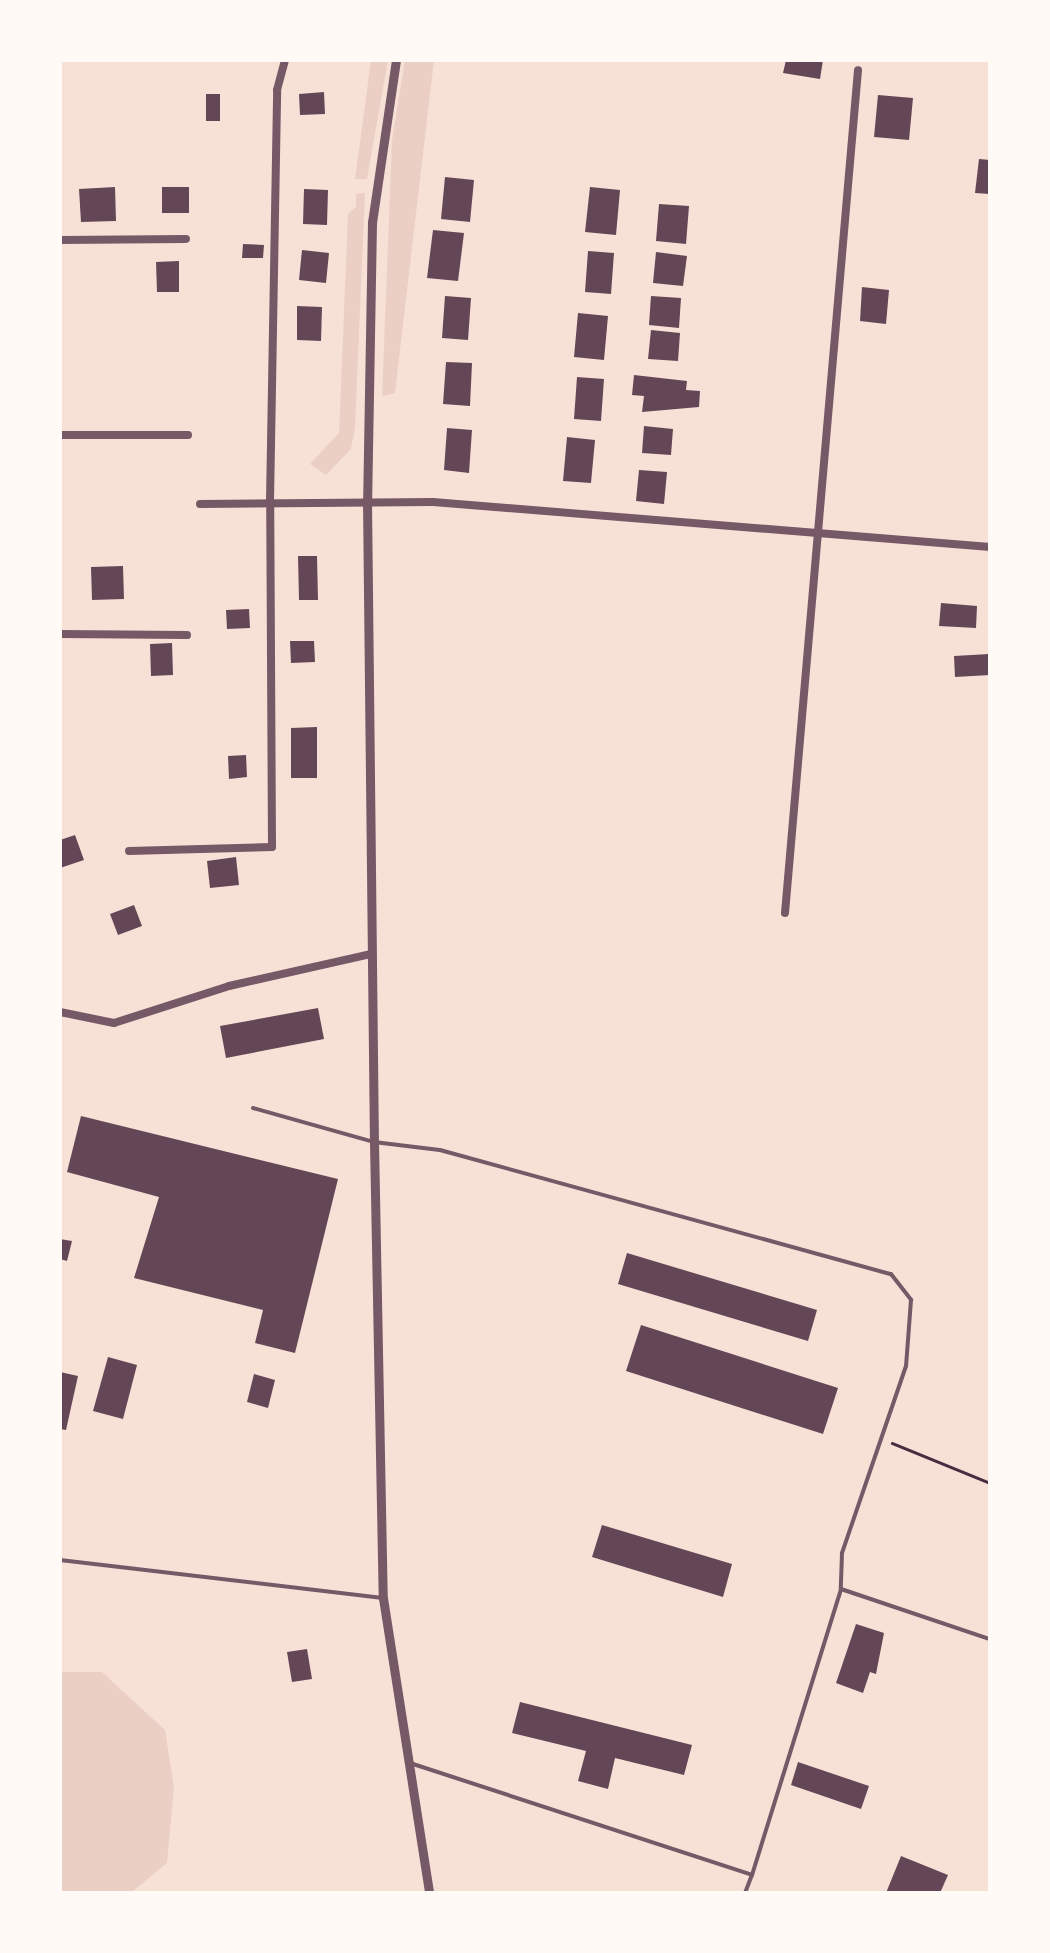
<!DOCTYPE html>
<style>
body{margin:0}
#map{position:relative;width:1050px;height:1953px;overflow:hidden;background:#f7e1d7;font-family:"Roboto Serif",serif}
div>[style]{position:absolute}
.green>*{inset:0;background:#ebcfc5}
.building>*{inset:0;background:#644757}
.path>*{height:2.5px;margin:-1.25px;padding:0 1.25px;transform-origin:1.25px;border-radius:1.25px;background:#4a2c40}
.service>*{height:4px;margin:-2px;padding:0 2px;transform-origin:2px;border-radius:2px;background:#755966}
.minor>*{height:8px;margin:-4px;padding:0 4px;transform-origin:4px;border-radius:4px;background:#755966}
.tertiary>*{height:9px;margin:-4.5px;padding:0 4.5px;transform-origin:4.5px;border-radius:4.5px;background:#755966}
span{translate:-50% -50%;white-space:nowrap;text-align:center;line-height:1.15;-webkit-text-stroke:10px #fffaf5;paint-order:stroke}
.frame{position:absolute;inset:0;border:62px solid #fffaf5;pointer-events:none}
</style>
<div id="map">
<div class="green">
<div style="clip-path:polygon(371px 60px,388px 60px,367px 179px,355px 179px)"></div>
<div style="clip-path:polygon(405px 60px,434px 60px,395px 393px,382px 396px,392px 140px)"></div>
<div style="clip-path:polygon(365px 193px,355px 428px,351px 449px,326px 475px,310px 464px,339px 433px,348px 214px,356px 207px,356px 194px)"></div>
<div style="clip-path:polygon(60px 1672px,102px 1672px,165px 1730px,174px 1787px,167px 1863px,131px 1893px,60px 1893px)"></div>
</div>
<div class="building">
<div style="clip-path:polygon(786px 60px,823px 60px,820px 79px,783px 73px)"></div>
<div style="clip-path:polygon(324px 92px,325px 114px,300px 115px,299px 94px)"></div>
<div style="clip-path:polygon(206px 94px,220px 94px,220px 121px,206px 121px)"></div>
<div style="clip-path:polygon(878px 95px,913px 98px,909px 140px,874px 137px)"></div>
<div style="clip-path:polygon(979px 159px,990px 160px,990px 194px,975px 193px)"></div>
<div style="clip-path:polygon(445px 177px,474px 180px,470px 222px,441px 219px)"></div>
<div style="clip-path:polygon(115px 187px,116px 221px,81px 222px,79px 189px)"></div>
<div style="clip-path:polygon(162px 187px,189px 187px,189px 213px,162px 213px)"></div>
<div style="clip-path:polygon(590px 187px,620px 190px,616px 235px,585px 232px)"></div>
<div style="clip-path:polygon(304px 189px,328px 190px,327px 225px,303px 224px)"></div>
<div style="clip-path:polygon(659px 204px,689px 206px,686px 244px,656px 241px)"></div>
<div style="clip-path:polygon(433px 230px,464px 233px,458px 281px,427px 278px)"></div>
<div style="clip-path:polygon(243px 244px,264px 245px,263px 258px,242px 258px)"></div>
<div style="clip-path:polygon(302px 250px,329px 253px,326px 283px,299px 280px)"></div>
<div style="clip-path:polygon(588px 251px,614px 253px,611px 294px,585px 292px)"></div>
<div style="clip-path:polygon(656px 252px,687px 256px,683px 286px,653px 283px)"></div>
<div style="clip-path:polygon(179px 261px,179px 292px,157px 292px,156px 262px)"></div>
<div style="clip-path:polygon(862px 287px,889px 290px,886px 324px,860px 321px)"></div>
<div style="clip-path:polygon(445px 296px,471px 298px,468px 340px,442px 338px)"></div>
<div style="clip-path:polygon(651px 296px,681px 298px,679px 328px,649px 325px)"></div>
<div style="clip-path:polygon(297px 306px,322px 307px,321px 341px,297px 340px)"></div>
<div style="clip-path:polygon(578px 313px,608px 316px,604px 360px,574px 357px)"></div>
<div style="clip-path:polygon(651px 330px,680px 333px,678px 361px,648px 359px)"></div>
<div style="clip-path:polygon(446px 362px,472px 363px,470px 406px,443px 404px)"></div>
<div style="clip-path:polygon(634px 375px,687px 381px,686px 390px,700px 391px,699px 407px,642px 412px,644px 396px,632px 395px)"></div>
<div style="clip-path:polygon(577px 377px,604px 379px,601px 421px,574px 419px)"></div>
<div style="clip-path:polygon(644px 426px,673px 429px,671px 455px,642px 453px)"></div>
<div style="clip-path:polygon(447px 428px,472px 430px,469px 473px,444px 470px)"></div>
<div style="clip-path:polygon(567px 437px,595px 440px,591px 483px,563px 481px)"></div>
<div style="clip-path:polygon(639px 470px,667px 472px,664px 504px,636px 501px)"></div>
<div style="clip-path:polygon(298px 556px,317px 556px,318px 600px,299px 600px)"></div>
<div style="clip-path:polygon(123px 566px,124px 599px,92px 600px,91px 567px)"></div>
<div style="clip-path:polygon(941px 603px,977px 606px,976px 628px,939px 626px)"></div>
<div style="clip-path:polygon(249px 609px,250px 628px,227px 629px,226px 610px)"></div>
<div style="clip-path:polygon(290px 641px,314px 641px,315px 662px,291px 663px)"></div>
<div style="clip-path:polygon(172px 643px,173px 675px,151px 676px,150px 644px)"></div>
<div style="clip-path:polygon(989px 654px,990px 675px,955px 677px,954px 656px)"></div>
<div style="clip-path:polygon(317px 727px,317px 778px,291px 778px,291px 728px)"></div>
<div style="clip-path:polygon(246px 755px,247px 777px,229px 779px,228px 756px)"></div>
<div style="clip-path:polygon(75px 835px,84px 860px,60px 868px,60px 840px)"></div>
<div style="clip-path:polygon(236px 857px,239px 885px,210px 888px,207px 861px)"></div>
<div style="clip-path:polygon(134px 905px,142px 926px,118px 935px,110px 914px)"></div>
<div style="clip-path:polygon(318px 1008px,324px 1039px,226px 1058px,220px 1026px)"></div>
<div style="clip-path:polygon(81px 1116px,338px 1179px,295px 1353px,255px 1343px,263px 1310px,134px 1278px,159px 1197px,67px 1172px)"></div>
<div style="clip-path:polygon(60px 1239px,72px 1241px,67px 1261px,60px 1259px)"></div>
<div style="clip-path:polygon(627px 1253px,817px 1310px,808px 1341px,618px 1284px)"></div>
<div style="clip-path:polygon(641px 1325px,838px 1388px,823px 1434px,626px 1371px)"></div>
<div style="clip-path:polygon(108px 1357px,137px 1365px,123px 1419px,93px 1411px)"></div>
<div style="clip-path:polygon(60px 1372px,78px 1376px,66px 1430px,60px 1429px)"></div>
<div style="clip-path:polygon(254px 1374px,275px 1380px,268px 1408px,247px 1402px)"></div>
<div style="clip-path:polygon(602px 1525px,732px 1564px,723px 1597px,592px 1557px)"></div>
<div style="clip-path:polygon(856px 1624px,884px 1633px,876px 1674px,870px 1672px,863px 1693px,836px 1683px)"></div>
<div style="clip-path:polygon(307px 1649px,312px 1679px,292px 1682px,287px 1652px)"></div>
<div style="clip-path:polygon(520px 1702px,692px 1745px,684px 1775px,615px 1758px,608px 1789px,578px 1781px,586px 1751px,512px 1733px)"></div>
<div style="clip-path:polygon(798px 1762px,869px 1786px,861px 1809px,791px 1785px)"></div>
<div style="clip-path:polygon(901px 1856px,948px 1875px,940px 1893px,886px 1893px)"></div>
</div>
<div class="path">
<div style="left:892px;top:1443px;width:106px;rotate:22.2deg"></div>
</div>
<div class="service">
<div style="left:253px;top:1108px;width:126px;rotate:15.7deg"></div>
<div style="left:374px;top:1142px;width:66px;rotate:6.9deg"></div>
<div style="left:440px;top:1150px;width:468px;rotate:15.4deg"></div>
<div style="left:891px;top:1274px;width:33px;rotate:52deg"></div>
<div style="left:911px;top:1300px;width:66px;rotate:94.3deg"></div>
<div style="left:906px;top:1366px;width:198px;rotate:108.9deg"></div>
<div style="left:842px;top:1553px;width:36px;rotate:92deg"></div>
<div style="left:841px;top:1589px;width:157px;rotate:18.6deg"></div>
<div style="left:60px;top:1560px;width:325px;rotate:6.7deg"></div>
<div style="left:410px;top:1763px;width:360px;rotate:18.1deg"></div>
<div style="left:752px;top:1875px;width:300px;rotate:-72.7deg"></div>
<div style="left:745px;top:1893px;width:19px;rotate:-69deg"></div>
</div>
<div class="minor">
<div style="left:60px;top:240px;width:126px;rotate:-0.5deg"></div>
<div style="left:60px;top:435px;width:128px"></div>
<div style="left:200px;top:504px;width:233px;rotate:-0.5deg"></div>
<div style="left:433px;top:502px;width:559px;rotate:4.62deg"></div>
<div style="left:60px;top:634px;width:127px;rotate:0.5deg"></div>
<div style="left:129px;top:851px;width:143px;rotate:-1.6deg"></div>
<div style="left:272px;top:847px;width:346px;rotate:-90.3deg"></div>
<div style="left:270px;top:501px;width:411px;rotate:-89deg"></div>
<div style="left:277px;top:90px;width:31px;rotate:-75deg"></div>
<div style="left:785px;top:913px;width:846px;rotate:-85.05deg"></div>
<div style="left:60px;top:1012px;width:55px;rotate:11.5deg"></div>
<div style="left:114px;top:1023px;width:121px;rotate:-17.8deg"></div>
<div style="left:229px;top:986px;width:146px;rotate:-12.7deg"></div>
</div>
<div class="tertiary">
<div style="left:396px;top:60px;width:164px;rotate:98.4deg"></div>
<div style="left:372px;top:222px;width:278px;rotate:91deg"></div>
<div style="left:367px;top:500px;width:642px;rotate:89.38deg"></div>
<div style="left:374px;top:1142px;width:456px;rotate:88.9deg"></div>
<div style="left:383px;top:1598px;width:299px;rotate:81.1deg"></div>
</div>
<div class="frame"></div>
</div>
